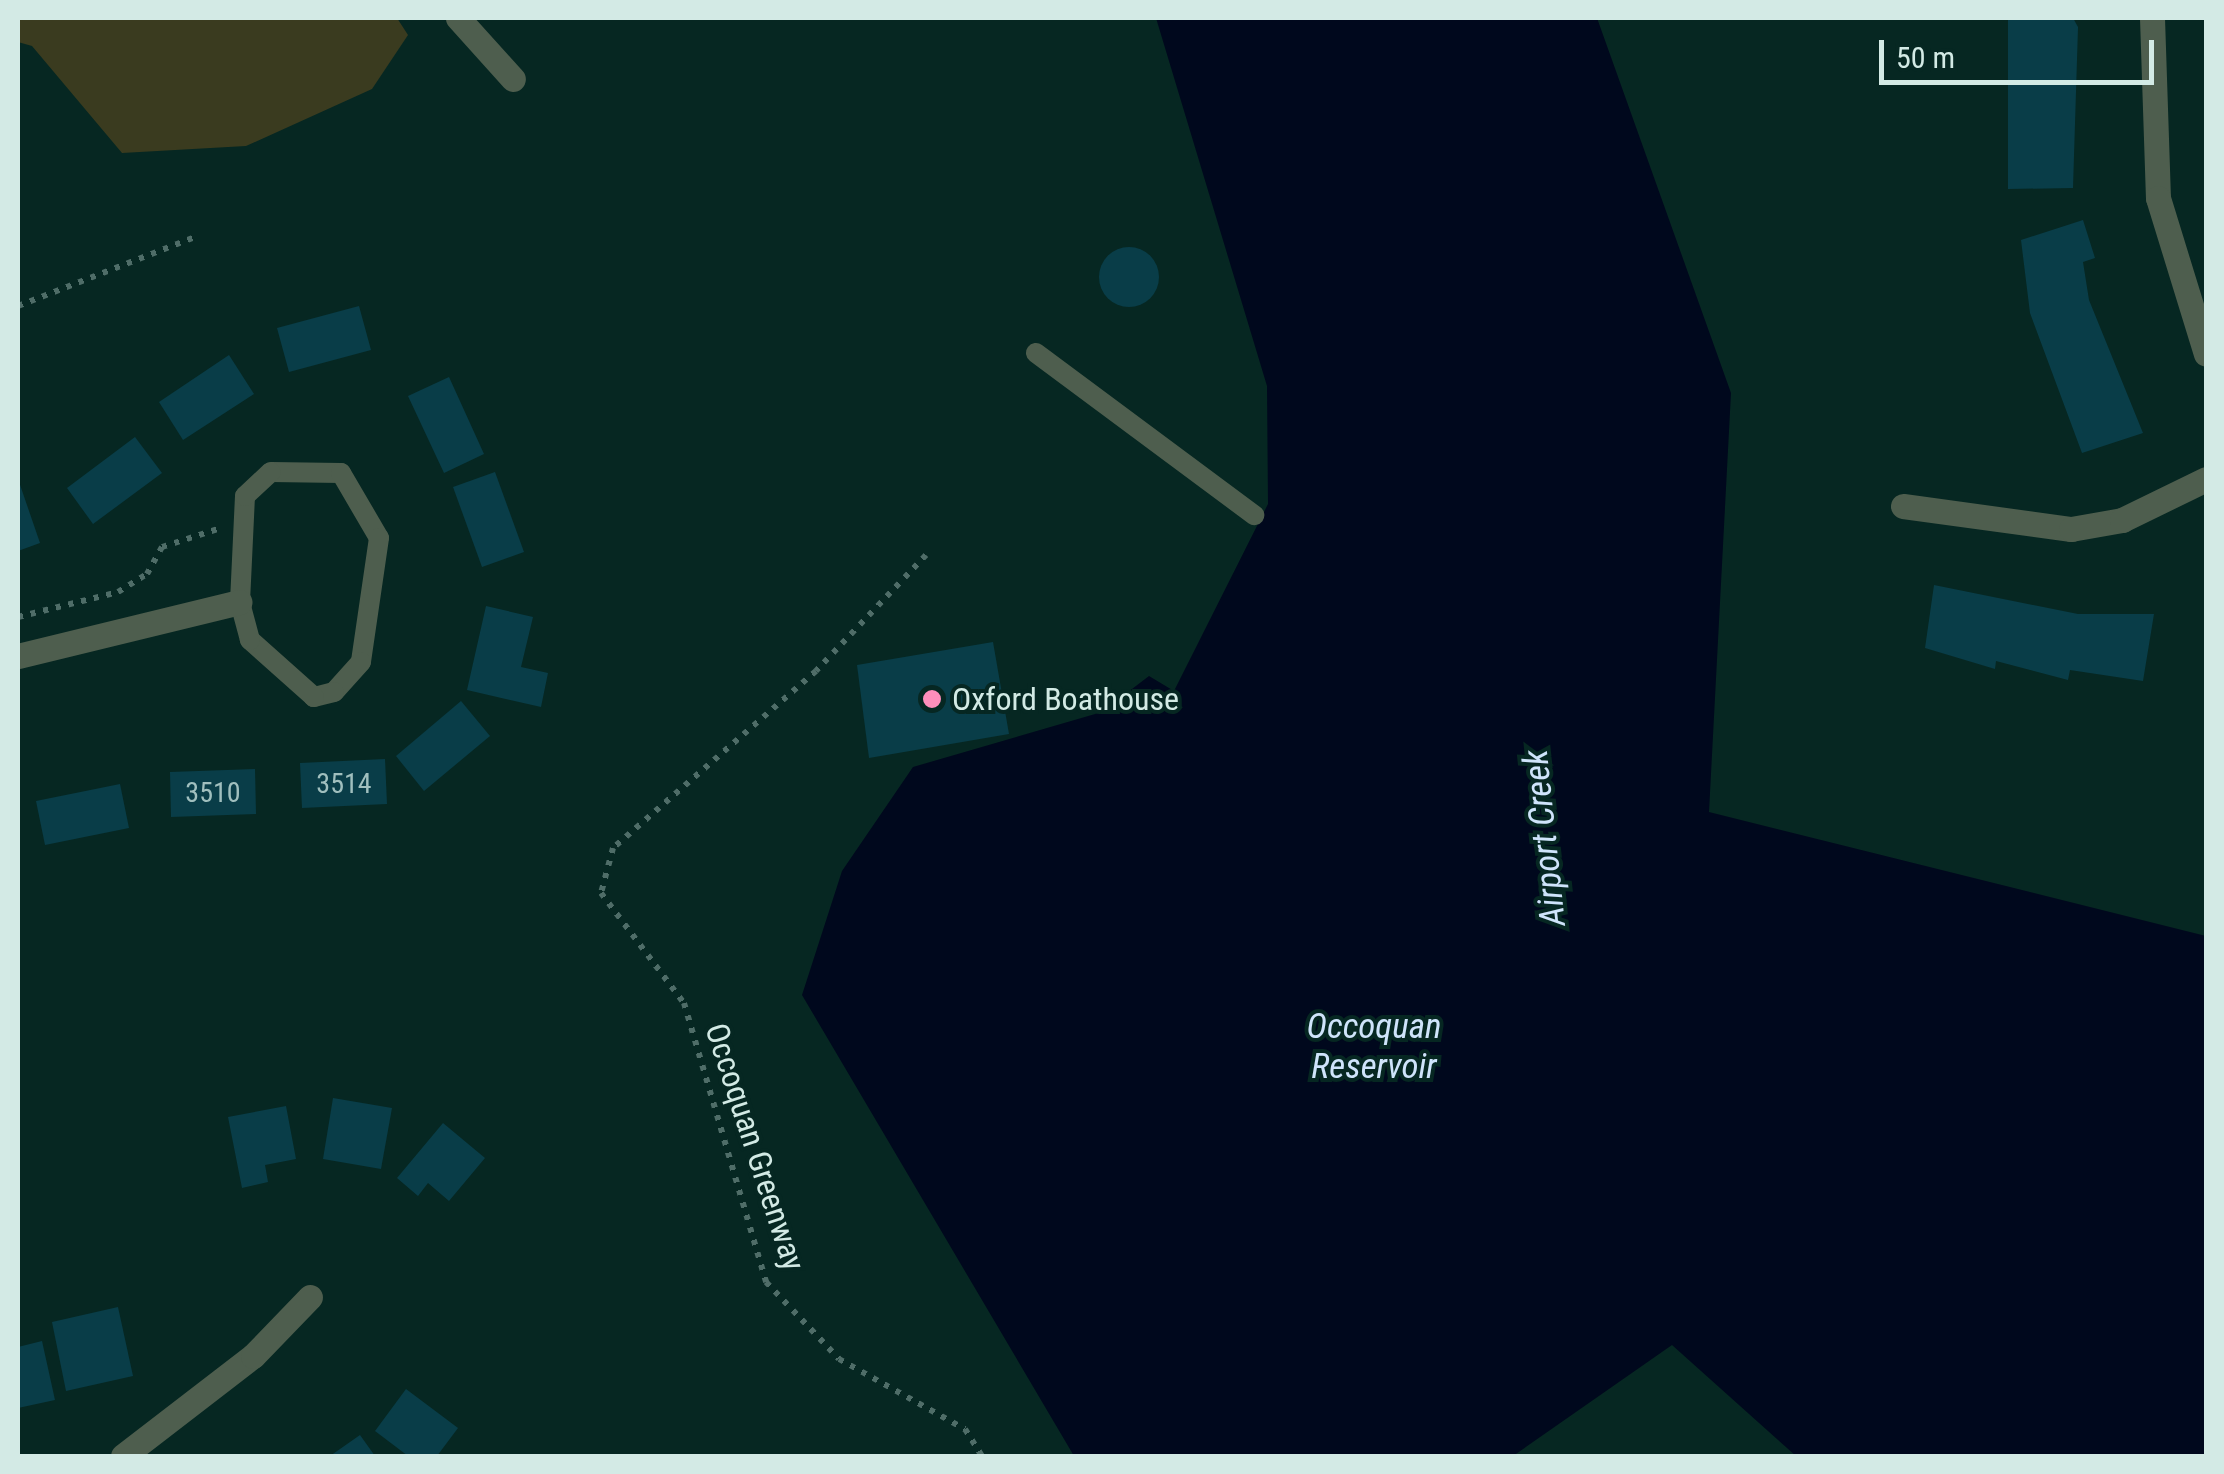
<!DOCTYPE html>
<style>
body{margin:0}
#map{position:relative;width:2224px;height:1474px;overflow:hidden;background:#062722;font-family:"Roboto Condensed",sans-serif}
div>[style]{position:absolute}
.green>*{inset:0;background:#3a3b1f}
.water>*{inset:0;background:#00081d}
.building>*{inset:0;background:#093d48}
.round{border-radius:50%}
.path>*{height:6px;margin-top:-3px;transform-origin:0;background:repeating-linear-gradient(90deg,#4f6d68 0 5px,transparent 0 13px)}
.lane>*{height:20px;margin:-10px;padding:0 10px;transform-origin:10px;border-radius:10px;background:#4e5e4e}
.street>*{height:25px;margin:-12.5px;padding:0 12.5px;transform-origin:12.5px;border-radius:12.5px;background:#4e5e4e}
.dots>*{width:28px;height:28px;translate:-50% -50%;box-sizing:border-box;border:5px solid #062722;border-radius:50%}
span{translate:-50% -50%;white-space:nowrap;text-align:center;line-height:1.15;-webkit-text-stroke:8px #062722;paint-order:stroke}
.number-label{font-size:28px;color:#a0bfbe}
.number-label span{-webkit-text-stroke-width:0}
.poi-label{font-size:32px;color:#d3eae5}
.left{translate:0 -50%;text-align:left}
.street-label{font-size:32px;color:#d3eae5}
.water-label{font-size:35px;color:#cfe4fb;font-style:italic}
.frame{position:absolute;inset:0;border:20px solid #d3eae5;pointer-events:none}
.scale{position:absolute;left:1879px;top:40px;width:275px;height:45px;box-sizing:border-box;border:5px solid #d3eae5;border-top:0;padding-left:12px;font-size:30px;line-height:35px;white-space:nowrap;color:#d3eae5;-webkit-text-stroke:8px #062722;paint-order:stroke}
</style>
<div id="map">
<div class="green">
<div style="clip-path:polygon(18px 18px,397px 18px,408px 35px,372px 89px,246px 146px,122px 153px,32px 46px,18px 42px)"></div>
</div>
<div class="water">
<div style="clip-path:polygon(1156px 18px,1597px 18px,1731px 393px,1709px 812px,2206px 936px,2206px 1456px,1796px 1456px,1672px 1345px,1513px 1456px,1074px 1456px,802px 995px,842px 871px,913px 767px,1102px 712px,1149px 676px,1174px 691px,1268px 504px,1267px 386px)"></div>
</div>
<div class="building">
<div style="clip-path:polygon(2008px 18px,2073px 18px,2078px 27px,2073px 188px,2008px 189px)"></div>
<div style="clip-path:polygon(2083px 220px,2095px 258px,2083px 262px,2089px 300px,2143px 433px,2082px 453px,2030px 313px,2021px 240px)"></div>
<div class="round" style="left:1099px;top:247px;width:60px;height:60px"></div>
<div style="clip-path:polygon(359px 306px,371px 350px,289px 372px,277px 328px)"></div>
<div style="clip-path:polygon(229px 355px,254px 394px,183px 440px,159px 402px)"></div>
<div style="clip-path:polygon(449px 377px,484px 454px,444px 473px,408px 396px)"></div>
<div style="clip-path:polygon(135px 437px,162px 473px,93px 524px,67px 488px)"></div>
<div style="clip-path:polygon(495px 472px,524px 552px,482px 567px,453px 487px)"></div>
<div style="clip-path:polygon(18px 479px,40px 543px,18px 551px)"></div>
<div style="clip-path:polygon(1934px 585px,2078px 614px,2154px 614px,2143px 681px,2070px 670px,2068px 680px,1996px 661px,1995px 669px,1925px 648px)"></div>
<div style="clip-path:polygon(486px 606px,533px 617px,521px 667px,548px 673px,541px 707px,467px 690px)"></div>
<div style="clip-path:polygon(993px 642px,1009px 734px,869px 758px,857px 665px)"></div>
<div style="clip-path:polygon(461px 701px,490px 736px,424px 791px,396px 756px)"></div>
<div style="clip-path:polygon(385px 759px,387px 804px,302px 808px,300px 763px)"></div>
<div style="clip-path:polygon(255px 769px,256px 814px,171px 817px,170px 772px)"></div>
<div style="clip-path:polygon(120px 784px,129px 828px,45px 845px,36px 801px)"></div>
<div style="clip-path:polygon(333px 1098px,392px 1108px,381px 1169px,323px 1159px)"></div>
<div style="clip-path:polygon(286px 1106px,296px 1159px,265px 1165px,268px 1182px,242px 1188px,228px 1117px)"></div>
<div style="clip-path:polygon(443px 1123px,485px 1158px,449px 1201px,428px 1183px,418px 1196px,397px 1178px)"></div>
<div style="clip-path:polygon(118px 1307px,133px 1376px,66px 1391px,52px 1322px)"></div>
<div style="clip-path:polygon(42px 1341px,55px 1400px,18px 1408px,18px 1347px)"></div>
<div style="clip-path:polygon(406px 1389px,458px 1428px,437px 1456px,408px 1456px,375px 1431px)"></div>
<div style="clip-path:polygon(360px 1435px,375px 1456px,330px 1456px)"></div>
</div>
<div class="path">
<div style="left:18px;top:306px;width:190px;rotate:-21.3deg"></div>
<div style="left:926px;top:555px;width:160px;rotate:133.5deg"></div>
<div style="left:816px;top:671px;width:269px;rotate:138.9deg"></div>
<div style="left:613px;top:848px;width:47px;rotate:104.9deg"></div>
<div style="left:601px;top:893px;width:138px;rotate:53deg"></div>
<div style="left:684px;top:1003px;width:291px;rotate:73.6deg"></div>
<div style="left:766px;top:1282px;width:106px;rotate:46.5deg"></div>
<div style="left:839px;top:1359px;width:144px;rotate:29.1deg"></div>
<div style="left:965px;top:1429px;width:32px;rotate:58deg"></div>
<div style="left:18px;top:617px;width:103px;rotate:-14deg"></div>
<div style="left:118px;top:592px;width:34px;rotate:-32deg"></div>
<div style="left:147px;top:574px;width:31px;rotate:-61deg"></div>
<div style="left:162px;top:547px;width:59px;rotate:-17.8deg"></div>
</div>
<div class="lane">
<div style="left:1036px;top:353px;width:272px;rotate:36.6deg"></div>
<div style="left:271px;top:472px;width:70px;rotate:0.8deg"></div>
<div style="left:341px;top:473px;width:75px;rotate:59.7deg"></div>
<div style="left:379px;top:538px;width:125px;rotate:98.3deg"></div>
<div style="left:361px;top:662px;width:40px;rotate:132deg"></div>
<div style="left:334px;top:692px;width:21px;rotate:166deg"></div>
<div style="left:314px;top:697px;width:86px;rotate:-138.3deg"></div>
<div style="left:250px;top:640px;width:39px;rotate:-105deg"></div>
<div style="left:240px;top:602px;width:106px;rotate:-87.3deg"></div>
<div style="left:245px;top:496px;width:35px;rotate:-43deg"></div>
</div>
<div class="street">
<div style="left:458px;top:18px;width:82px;rotate:48deg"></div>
<div style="left:2152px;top:18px;width:180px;rotate:88.1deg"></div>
<div style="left:2158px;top:198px;width:163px;rotate:72.9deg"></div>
<div style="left:1903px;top:506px;width:170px;rotate:7.8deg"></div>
<div style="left:2071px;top:529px;width:52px;rotate:-10deg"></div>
<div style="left:2122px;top:520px;width:93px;rotate:-26deg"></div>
<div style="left:18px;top:656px;width:228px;rotate:-13.7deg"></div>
<div style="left:123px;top:1456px;width:164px;rotate:-37.6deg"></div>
<div style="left:253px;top:1356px;width:82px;rotate:-46deg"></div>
</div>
<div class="dots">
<div style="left:932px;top:699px;background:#fe8ebb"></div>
</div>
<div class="number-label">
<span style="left:344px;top:784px">3514</span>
<span style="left:213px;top:793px">3510</span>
</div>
<div class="poi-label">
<span class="left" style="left:952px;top:699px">Oxford Boathouse</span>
</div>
<div class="street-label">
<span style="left:755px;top:1147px;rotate:72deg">Occoquan Greenway</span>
</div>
<div class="water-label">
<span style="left:1545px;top:838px;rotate:-96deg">Airport Creek</span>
<span style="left:1374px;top:1047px">Occoquan<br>Reservoir</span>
</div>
<div class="frame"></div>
<div class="scale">50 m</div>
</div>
